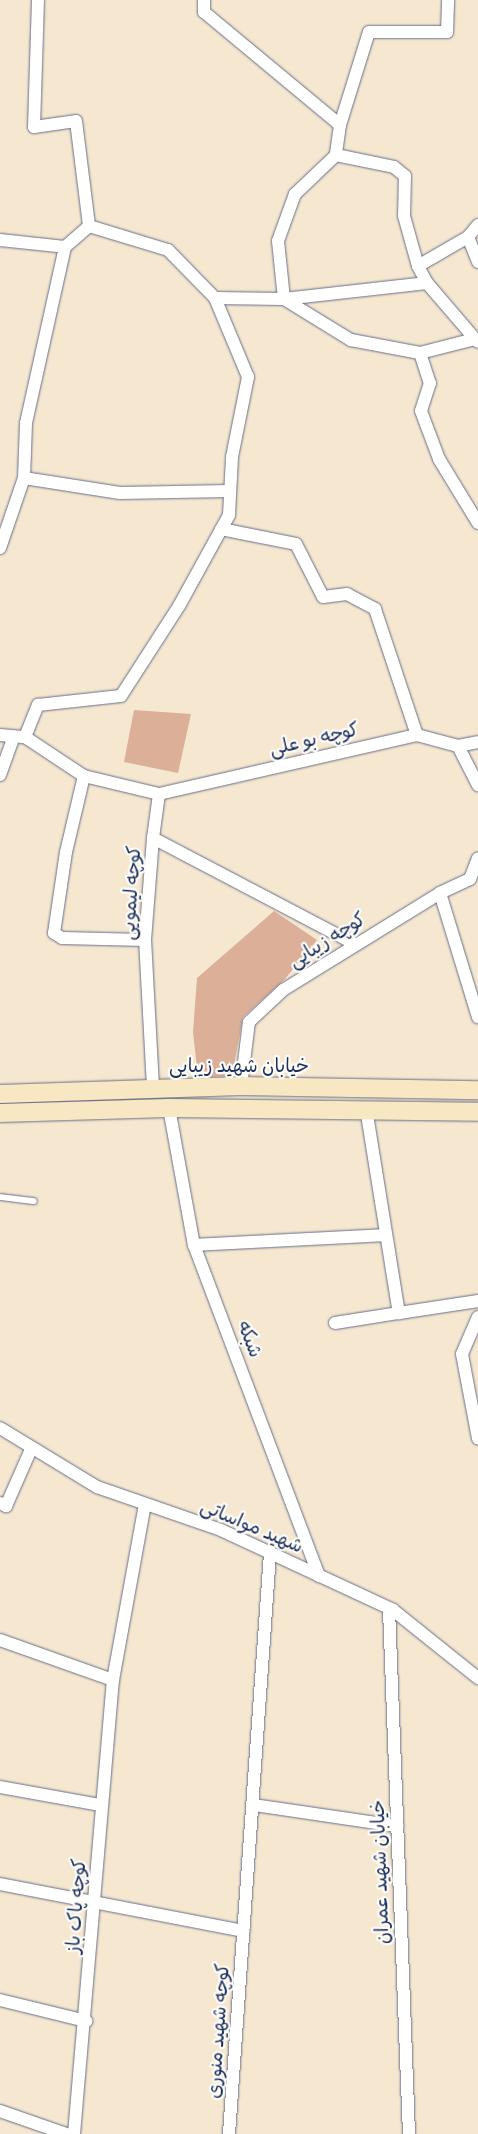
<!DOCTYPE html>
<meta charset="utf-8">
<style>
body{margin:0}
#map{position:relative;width:478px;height:2134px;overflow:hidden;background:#f5e7d0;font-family:Itim,"Playpen Sans Arabic",sans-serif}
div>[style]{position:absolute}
.building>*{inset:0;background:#dbaf98}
.roads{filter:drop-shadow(0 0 1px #676f86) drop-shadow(0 0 1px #676f86)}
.service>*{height:6px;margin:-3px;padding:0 3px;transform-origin:3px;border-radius:3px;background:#fff}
.minor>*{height:12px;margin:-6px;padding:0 6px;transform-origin:6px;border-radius:6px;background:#fff}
.secondary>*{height:18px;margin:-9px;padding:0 9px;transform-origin:9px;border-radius:9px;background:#f7e8c3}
span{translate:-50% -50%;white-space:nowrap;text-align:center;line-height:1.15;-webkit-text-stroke:4.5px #fdfcf7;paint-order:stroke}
.street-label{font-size:19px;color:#1b2f5e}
</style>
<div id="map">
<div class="building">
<div style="clip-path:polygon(134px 710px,191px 714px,178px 773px,124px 762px)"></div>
<div style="clip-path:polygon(274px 911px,317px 940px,284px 980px,243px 1017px,232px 1076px,198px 1077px,193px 1032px,197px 978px)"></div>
</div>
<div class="roads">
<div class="service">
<div style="left:0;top:1197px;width:34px;rotate:7deg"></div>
</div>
<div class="minor">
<div style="left:38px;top:0;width:127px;rotate:91.8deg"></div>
<div style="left:34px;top:127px;width:42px;rotate:-8.1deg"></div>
<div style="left:76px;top:121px;width:106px;rotate:82.9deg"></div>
<div style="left:204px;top:0;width:12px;rotate:90deg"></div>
<div style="left:204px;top:12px;width:177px;rotate:39.7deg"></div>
<div style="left:340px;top:125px;width:97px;rotate:-72.7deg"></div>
<div style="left:369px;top:32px;width:78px"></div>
<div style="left:447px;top:32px;width:32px;rotate:-88deg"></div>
<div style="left:340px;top:125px;width:30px;rotate:98deg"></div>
<div style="left:336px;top:155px;width:57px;rotate:136.4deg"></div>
<div style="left:295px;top:194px;width:50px;rotate:109.9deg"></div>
<div style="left:278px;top:241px;width:58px;rotate:84.1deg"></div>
<div style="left:284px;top:299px;width:79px;rotate:31.5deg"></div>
<div style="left:351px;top:340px;width:70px;rotate:10.7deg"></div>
<div style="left:420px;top:353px;width:57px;rotate:-14.3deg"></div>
<div style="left:475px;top:339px;width:4px;rotate:45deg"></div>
<div style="left:336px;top:155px;width:59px;rotate:11.7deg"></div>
<div style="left:394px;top:167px;width:14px;rotate:39deg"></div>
<div style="left:405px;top:176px;width:40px;rotate:91.4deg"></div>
<div style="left:404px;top:216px;width:52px;rotate:74.4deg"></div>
<div style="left:478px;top:225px;width:16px;rotate:130deg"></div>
<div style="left:468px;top:237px;width:27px;rotate:68deg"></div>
<div style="left:0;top:240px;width:65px;rotate:6.1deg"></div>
<div style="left:65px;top:247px;width:32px;rotate:-41deg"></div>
<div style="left:89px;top:226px;width:83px;rotate:16.9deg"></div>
<div style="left:168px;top:250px;width:67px;rotate:45.6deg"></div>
<div style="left:215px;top:298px;width:69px;rotate:0.8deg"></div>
<div style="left:284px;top:299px;width:144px;rotate:-6.4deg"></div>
<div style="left:427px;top:283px;width:19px;rotate:-118deg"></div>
<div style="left:418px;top:266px;width:58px;rotate:-30.1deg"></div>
<div style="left:427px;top:283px;width:74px;rotate:49.4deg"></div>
<div style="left:420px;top:353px;width:32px;rotate:72deg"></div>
<div style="left:430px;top:383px;width:29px;rotate:108deg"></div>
<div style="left:421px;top:411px;width:51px;rotate:69.4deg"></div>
<div style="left:439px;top:459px;width:75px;rotate:58.6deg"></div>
<div style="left:24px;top:478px;width:97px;rotate:8.9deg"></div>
<div style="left:120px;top:493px;width:110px;rotate:-1deg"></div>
<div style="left:221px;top:529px;width:76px;rotate:11.3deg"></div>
<div style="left:296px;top:544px;width:59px;rotate:63deg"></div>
<div style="left:323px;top:597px;width:24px;rotate:-7deg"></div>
<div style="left:347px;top:594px;width:32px;rotate:28deg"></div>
<div style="left:375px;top:609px;width:133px;rotate:71.6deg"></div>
<div style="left:0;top:548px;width:74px;rotate:-71.1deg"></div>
<div style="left:24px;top:478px;width:55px;rotate:-87.9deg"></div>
<div style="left:26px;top:423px;width:180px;rotate:-77.5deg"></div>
<div style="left:0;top:735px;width:25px;rotate:5deg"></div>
<div style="left:25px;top:737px;width:71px;rotate:33.5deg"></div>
<div style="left:84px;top:776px;width:77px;rotate:13.5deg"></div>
<div style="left:159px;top:794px;width:265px;rotate:-12.9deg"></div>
<div style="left:417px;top:735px;width:42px;rotate:15deg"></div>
<div style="left:458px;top:746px;width:20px;rotate:-11deg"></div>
<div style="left:25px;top:737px;width:35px;rotate:-68deg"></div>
<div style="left:38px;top:705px;width:83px;rotate:-6.2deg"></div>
<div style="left:121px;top:696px;width:107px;rotate:-57.2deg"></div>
<div style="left:179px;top:606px;width:104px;rotate:-61.2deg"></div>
<div style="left:229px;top:515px;width:58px;rotate:-87deg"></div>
<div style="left:232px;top:457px;width:82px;rotate:-78.7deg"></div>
<div style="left:248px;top:377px;width:86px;rotate:-112.7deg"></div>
<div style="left:458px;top:746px;width:44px;rotate:62.9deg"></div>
<div style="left:0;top:775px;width:41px;rotate:-70.3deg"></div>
<div style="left:84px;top:776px;width:78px;rotate:103.3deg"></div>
<div style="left:66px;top:852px;width:82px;rotate:98.4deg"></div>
<div style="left:54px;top:933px;width:9px;rotate:32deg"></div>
<div style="left:62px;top:938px;width:83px;rotate:1.4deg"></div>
<div style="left:153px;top:838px;width:44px;rotate:-82.2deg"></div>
<div style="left:440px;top:893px;width:130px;rotate:73deg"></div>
<div style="left:241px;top:1086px;width:64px;rotate:-82.9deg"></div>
<div style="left:249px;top:1022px;width:47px;rotate:-43.3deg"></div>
<div style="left:283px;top:990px;width:185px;rotate:-31.7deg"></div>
<div style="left:440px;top:893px;width:33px;rotate:-25deg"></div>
<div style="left:470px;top:879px;width:22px;rotate:-69deg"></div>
<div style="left:153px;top:1087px;width:147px;rotate:-93.1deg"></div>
<div style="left:145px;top:940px;width:102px;rotate:-85.5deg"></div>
<div style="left:153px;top:838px;width:228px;rotate:27.7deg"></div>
<div style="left:169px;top:1108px;width:139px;rotate:79.7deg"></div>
<div style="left:194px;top:1245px;width:354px;rotate:69.3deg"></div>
<div style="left:366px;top:1108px;width:208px;rotate:80.9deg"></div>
<div style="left:399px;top:1313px;width:80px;rotate:-8.6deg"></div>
<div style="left:194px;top:1245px;width:192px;rotate:-3deg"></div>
<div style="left:478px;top:1317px;width:40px;rotate:113.4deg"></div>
<div style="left:462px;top:1354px;width:86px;rotate:79.3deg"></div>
<div style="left:335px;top:1323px;width:65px;rotate:-8.9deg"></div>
<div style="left:0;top:1428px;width:114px;rotate:31.3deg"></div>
<div style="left:97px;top:1487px;width:131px;rotate:19.1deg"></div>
<div style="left:221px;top:1530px;width:190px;rotate:24.9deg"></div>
<div style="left:393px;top:1610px;width:109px;rotate:38.7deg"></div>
<div style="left:0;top:1503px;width:7px;rotate:27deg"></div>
<div style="left:6px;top:1506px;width:64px;rotate:-66.2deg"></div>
<div style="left:389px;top:1609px;width:525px;rotate:87.82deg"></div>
<div style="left:0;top:1640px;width:120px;rotate:19.5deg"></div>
<div style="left:0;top:1787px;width:102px;rotate:10.2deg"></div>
<div style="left:254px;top:1805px;width:145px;rotate:8.4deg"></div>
<div style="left:0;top:1884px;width:248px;rotate:10.9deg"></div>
<div style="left:0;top:2000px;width:89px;rotate:13.7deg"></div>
<div style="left:0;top:2111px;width:70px;rotate:19.2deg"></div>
<div style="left:74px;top:2134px;width:456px;rotate:-85.1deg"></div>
<div style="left:113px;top:1680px;width:179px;rotate:-79.7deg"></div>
<div style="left:229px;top:2134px;width:582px;rotate:-85.96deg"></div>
</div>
<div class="secondary">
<div style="left:0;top:1094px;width:241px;rotate:-1.9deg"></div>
<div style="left:241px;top:1086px;width:237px;rotate:1deg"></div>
<div style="left:0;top:1113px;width:169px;rotate:-1.7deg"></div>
<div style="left:169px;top:1108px;width:309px;rotate:0.7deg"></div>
</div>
</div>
<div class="street-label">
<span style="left:314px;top:739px;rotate:-13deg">کوچه بو علی</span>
<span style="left:131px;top:893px;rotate:-86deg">کوچه لیمویی</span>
<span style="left:327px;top:940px;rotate:-32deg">کوچه زیبایی</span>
<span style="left:239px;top:1066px">خیابان شهید زیبایی</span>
<span style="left:250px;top:1339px;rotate:69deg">شبکه</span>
<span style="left:252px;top:1526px;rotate:23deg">شهید مواساتی</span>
<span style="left:380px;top:1872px;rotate:-92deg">خیابان شهید عمران</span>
<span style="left:76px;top:1906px;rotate:-86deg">کوچه پاک باز</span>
<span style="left:218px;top:2031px;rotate:-86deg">کوچه شهید منوری</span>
</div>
</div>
